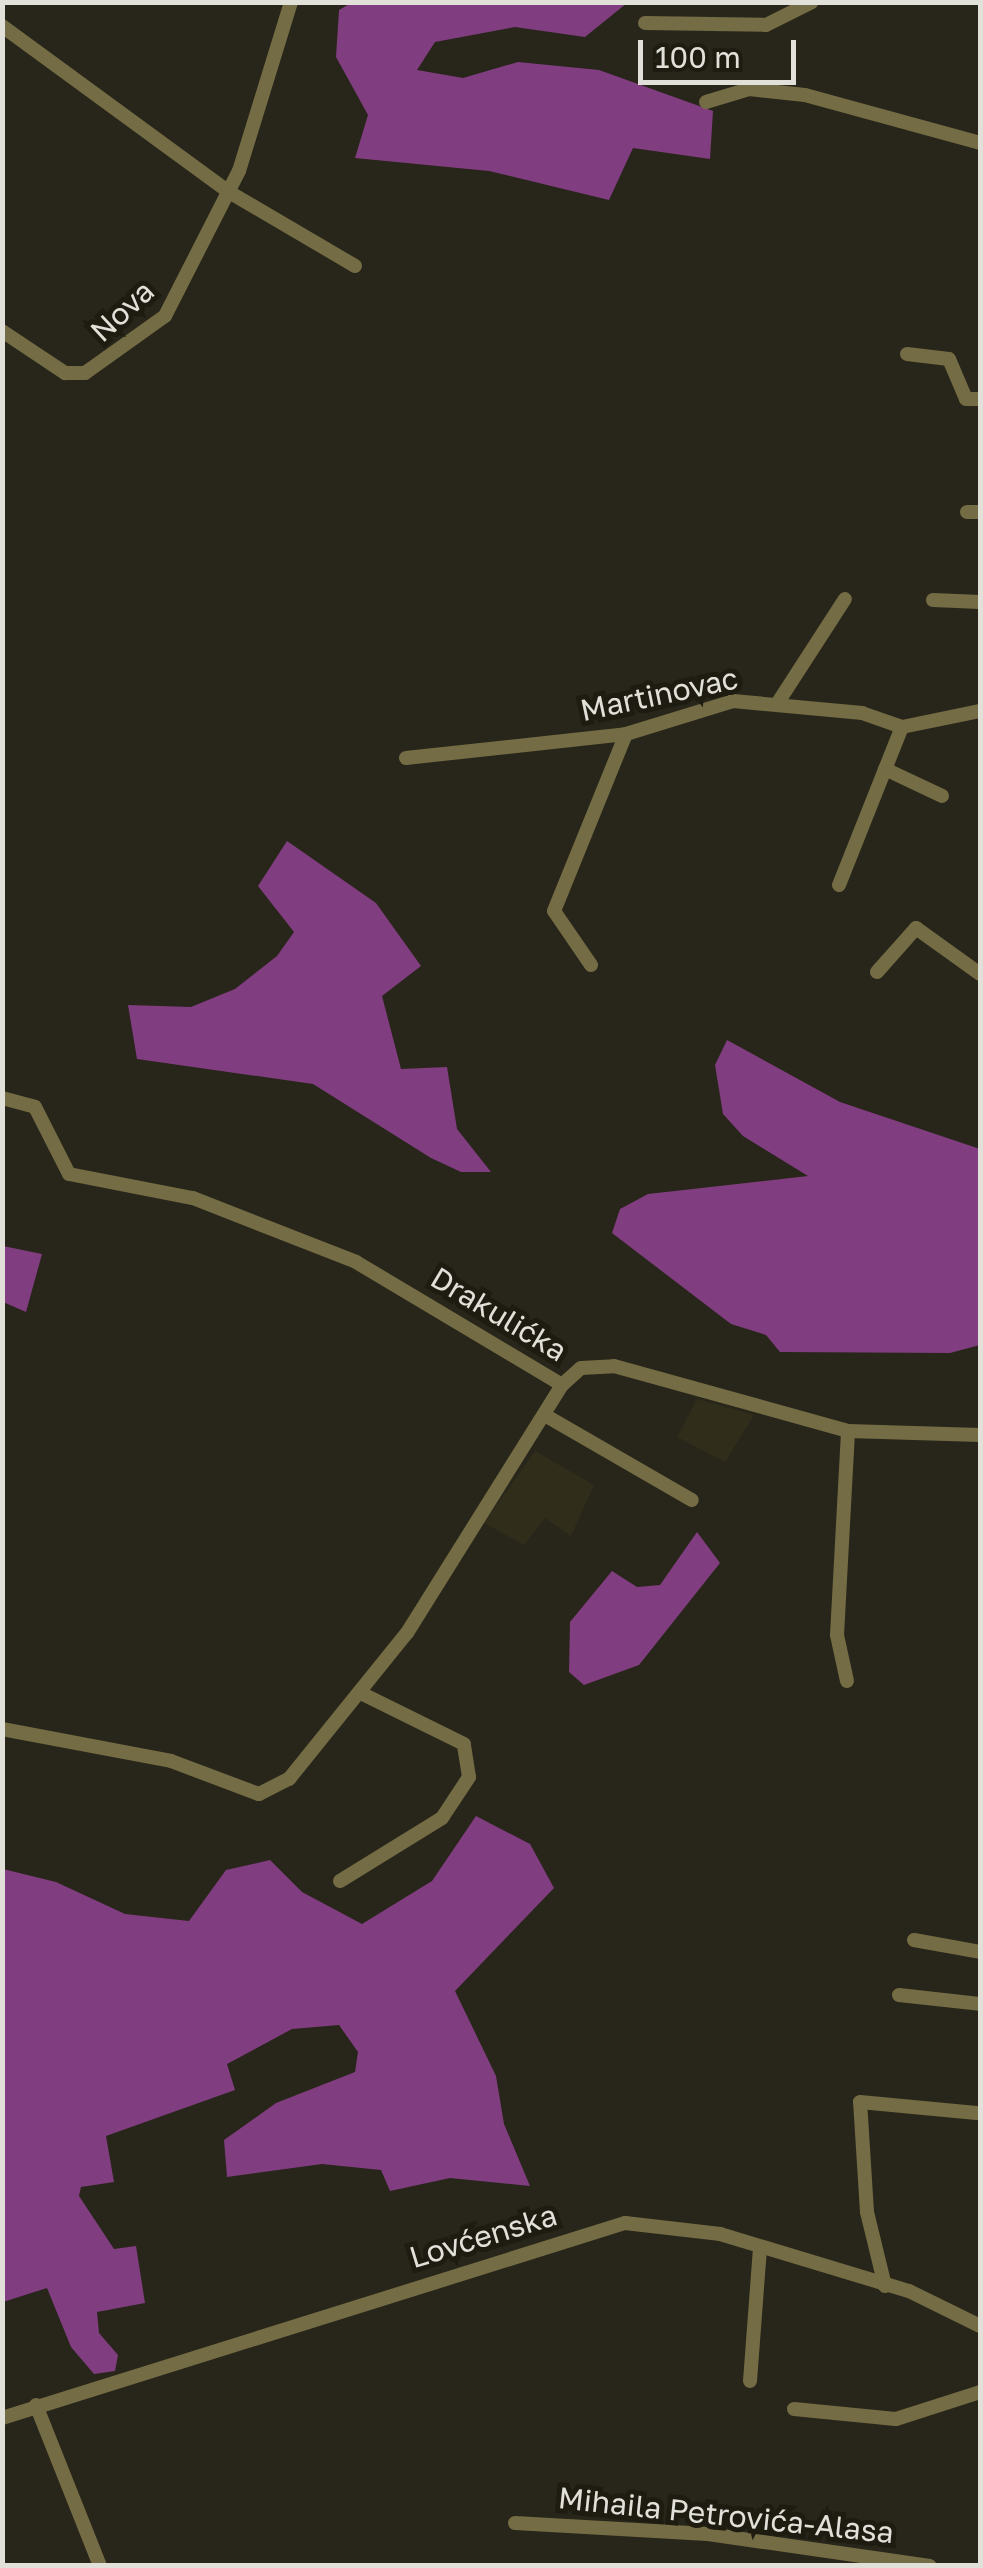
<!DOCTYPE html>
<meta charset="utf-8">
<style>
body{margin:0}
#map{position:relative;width:983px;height:2568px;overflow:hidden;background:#28261a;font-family:"Golos Text",sans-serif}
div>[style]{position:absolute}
.built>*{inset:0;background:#312d1b}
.forest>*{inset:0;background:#803d7f}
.minor>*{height:14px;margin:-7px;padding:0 7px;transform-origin:7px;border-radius:7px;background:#746c44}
span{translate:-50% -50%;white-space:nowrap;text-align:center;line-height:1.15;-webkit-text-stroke:10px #1e1c11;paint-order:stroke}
.street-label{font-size:30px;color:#e2e1d9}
.frame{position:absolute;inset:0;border:5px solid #e2e1d9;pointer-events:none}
.scale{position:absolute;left:638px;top:40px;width:158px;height:45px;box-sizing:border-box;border:5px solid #e2e1d9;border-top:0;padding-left:12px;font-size:30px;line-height:35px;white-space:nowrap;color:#e2e1d9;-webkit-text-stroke:8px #1e1c11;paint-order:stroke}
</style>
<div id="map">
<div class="built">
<div style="clip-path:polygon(697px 1399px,754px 1415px,725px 1462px,677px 1437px)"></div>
<div style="clip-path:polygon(535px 1451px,594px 1485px,571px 1536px,545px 1518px,524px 1545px,484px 1523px)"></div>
</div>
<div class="forest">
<div style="clip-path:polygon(351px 3px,627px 3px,585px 37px,515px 27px,435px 42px,417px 70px,463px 78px,518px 62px,599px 70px,713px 111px,710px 159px,633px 148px,609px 200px,489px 171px,355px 158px,368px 115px,336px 57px,339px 10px)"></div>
<div style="clip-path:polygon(287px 841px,376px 903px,421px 966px,382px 996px,401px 1069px,447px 1067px,457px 1129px,491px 1172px,461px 1172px,431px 1158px,313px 1084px,137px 1059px,128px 1005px,191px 1007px,235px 989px,277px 956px,294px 932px,258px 886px)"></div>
<div style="clip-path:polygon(727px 1040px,840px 1102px,980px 1149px,980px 1345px,950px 1353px,780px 1352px,766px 1335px,731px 1324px,612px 1233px,620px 1209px,648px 1194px,808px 1176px,743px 1136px,723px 1114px,715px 1065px)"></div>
<div style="clip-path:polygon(3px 1246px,42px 1254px,26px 1312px,3px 1302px)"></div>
<div style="clip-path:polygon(697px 1532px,720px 1563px,639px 1665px,584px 1685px,569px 1672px,570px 1622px,612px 1571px,637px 1587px,660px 1585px)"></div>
<div style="clip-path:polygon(476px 1816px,530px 1844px,554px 1888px,455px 1991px,496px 2076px,504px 2124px,530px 2186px,450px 2178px,390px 2191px,381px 2170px,322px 2164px,227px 2177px,224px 2140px,276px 2103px,355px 2072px,358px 2052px,339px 2025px,292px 2029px,227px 2064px,235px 2090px,106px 2136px,114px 2182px,81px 2187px,79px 2196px,114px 2249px,136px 2246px,145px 2303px,97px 2312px,99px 2333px,118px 2355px,115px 2371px,94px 2374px,71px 2347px,47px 2288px,3px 2302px,3px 1869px,56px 1882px,125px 1914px,189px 1921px,226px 1870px,270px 1860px,302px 1892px,362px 1924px,432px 1881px)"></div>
</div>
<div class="minor">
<div style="left:645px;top:23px;width:121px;rotate:0.9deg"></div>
<div style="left:766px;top:25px;width:51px;rotate:-26.6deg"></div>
<div style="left:2px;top:26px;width:281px;rotate:36.2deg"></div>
<div style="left:229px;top:192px;width:146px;rotate:30.4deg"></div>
<div style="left:706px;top:102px;width:45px;rotate:-16.8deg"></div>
<div style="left:749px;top:89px;width:56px;rotate:6.1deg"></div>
<div style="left:805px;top:95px;width:181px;rotate:15.3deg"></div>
<div style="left:2px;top:331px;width:76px;rotate:33.7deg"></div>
<div style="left:65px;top:373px;width:20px"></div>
<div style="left:85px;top:373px;width:98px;rotate:-35.5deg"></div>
<div style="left:165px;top:316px;width:163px;rotate:-63deg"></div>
<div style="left:239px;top:171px;width:177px;rotate:-72.9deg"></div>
<div style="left:907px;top:354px;width:42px;rotate:6.8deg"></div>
<div style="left:949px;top:359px;width:43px;rotate:67deg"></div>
<div style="left:966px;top:399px;width:14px"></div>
<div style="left:967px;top:512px;width:13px"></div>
<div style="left:933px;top:600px;width:47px;rotate:2.4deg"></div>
<div style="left:777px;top:704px;width:125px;rotate:-57.1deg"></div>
<div style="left:406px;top:758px;width:221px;rotate:-6.2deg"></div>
<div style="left:626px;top:734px;width:112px;rotate:-17.1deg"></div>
<div style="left:733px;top:701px;width:130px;rotate:5.3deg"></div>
<div style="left:862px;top:713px;width:42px;rotate:19.3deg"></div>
<div style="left:902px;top:727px;width:80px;rotate:-11.6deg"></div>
<div style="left:885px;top:769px;width:63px;rotate:25.3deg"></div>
<div style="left:839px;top:885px;width:170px;rotate:-68.3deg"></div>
<div style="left:591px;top:965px;width:65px;rotate:-124.4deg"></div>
<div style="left:554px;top:911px;width:191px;rotate:-67.9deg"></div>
<div style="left:877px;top:972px;width:59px;rotate:-48.4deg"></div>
<div style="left:916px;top:928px;width:79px;rotate:35.7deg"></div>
<div style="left:2px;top:1098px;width:34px;rotate:15deg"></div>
<div style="left:35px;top:1107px;width:75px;rotate:63.1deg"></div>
<div style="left:69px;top:1174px;width:126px;rotate:11deg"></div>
<div style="left:193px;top:1198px;width:175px;rotate:21.4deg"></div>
<div style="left:356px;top:1262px;width:240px;rotate:30.8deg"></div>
<div style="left:562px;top:1385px;width:25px;rotate:-42deg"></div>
<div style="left:581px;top:1368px;width:33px;rotate:-3deg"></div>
<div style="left:614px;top:1366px;width:243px;rotate:15.5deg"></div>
<div style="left:848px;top:1431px;width:132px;rotate:1.7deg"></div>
<div style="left:548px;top:1417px;width:166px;rotate:30deg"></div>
<div style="left:847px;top:1681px;width:47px;rotate:-102.3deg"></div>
<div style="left:837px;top:1635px;width:204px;rotate:-86.9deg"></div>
<div style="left:2px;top:1729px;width:172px;rotate:10.7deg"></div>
<div style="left:171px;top:1761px;width:94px;rotate:20.6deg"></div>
<div style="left:259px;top:1794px;width:34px;rotate:-27deg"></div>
<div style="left:289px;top:1779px;width:188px;rotate:-51.1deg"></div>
<div style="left:407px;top:1633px;width:292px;rotate:-58deg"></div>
<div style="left:340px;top:1881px;width:120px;rotate:-31.7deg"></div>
<div style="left:442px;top:1818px;width:49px;rotate:-56.6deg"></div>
<div style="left:469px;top:1777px;width:33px;rotate:-99deg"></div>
<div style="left:464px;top:1744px;width:117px;rotate:-153.7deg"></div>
<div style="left:914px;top:1940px;width:67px;rotate:10.3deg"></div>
<div style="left:899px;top:1995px;width:81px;rotate:6.3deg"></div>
<div style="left:885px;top:2286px;width:76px;rotate:-103.7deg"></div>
<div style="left:867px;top:2212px;width:110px;rotate:-93.6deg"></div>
<div style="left:860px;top:2102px;width:117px;rotate:5.4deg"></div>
<div style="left:750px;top:2381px;width:132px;rotate:-85.7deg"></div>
<div style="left:36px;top:2405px;width:173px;rotate:68.3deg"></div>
<div style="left:794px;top:2409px;width:102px;rotate:5.6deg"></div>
<div style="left:896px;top:2419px;width:88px;rotate:-17.8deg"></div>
<div style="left:2px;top:2418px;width:653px;rotate:-17.38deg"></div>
<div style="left:625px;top:2223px;width:96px;rotate:6.6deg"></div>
<div style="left:720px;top:2234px;width:197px;rotate:16.8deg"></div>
<div style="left:909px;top:2291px;width:79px;rotate:26.2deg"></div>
<div style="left:515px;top:2523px;width:193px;rotate:3.3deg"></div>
<div style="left:708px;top:2534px;width:224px;rotate:8.2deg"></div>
</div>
<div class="street-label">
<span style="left:122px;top:311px;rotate:-43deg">Nova</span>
<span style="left:659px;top:694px;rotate:-12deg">Martinovac</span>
<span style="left:499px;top:1314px;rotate:31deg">Drakulićka</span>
<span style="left:483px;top:2236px;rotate:-17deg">Lovćenska</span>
<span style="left:726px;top:2515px;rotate:6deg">Mihaila Petrovića-Alasa</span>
</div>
<div class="frame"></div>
<div class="scale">100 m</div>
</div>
